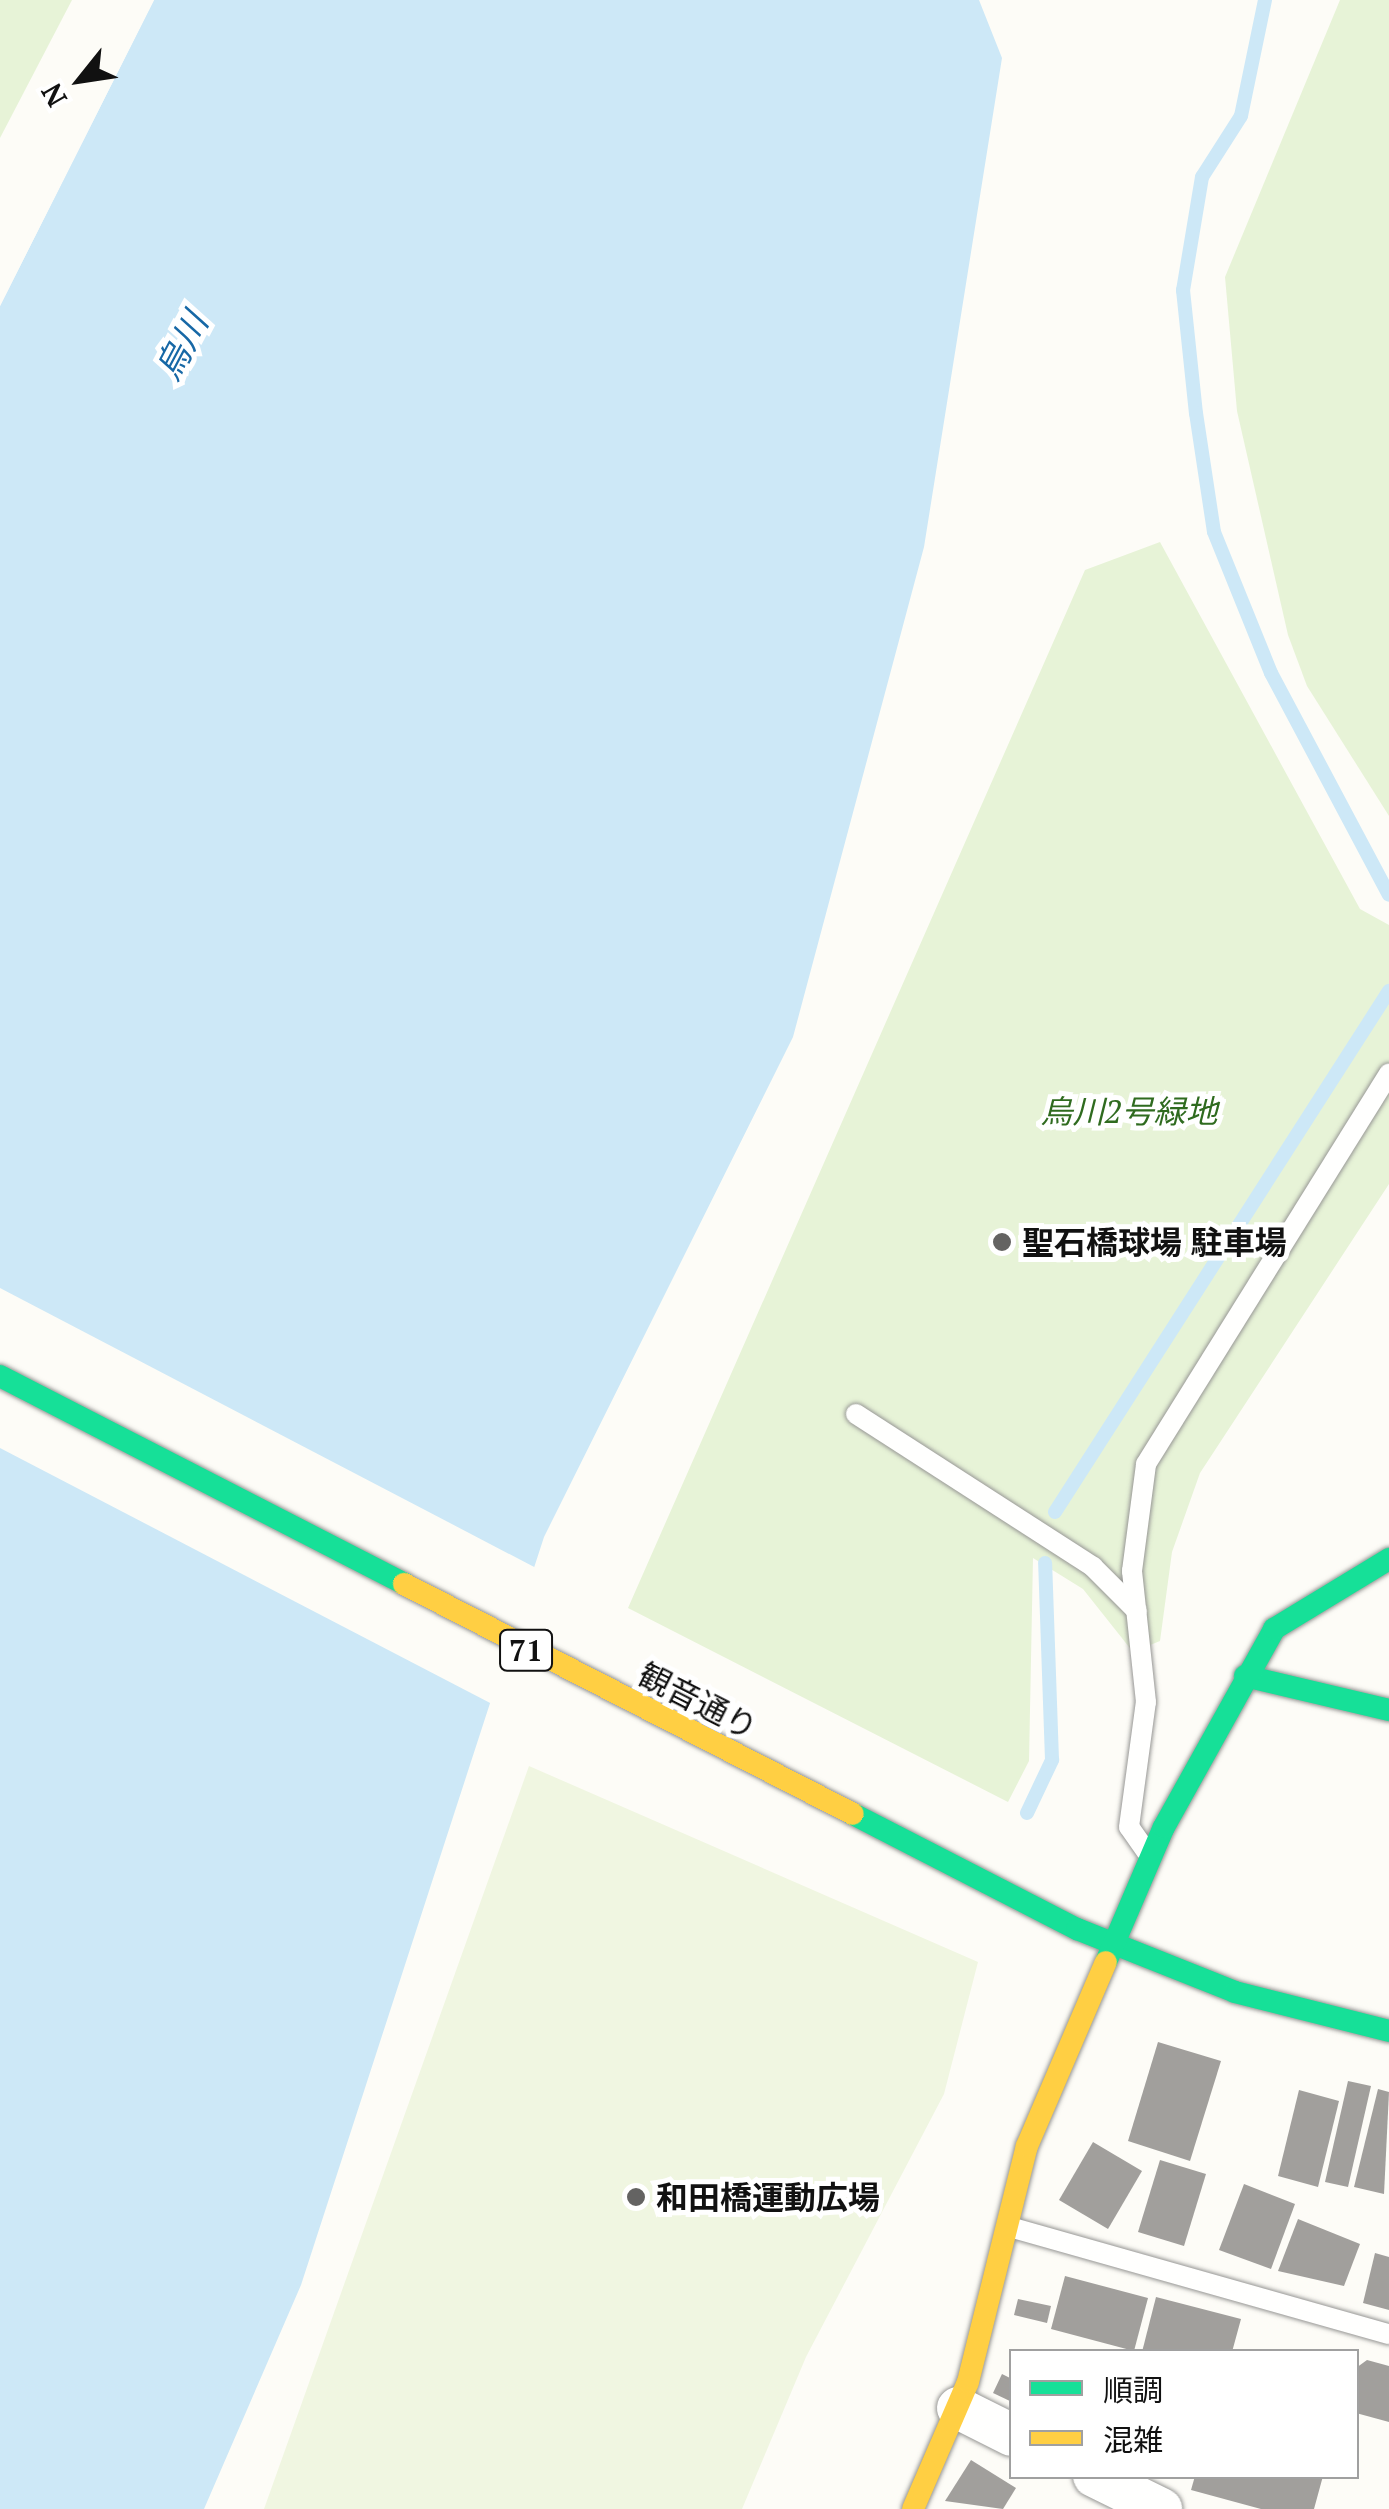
<!DOCTYPE html>
<meta charset="utf-8">
<style>
body{margin:0}
#map{position:relative;width:1389px;height:2509px;overflow:hidden;background:#fdfcf7;font-family:"PT Serif","Noto Sans JP",serif}
div>[style]{position:absolute}
.green>*{inset:0;background:#e7f3d7}
.pitch>*{inset:0;background:#f0f6e1}
.water>*{inset:0;background:#cde8f7}
.pier>*{inset:0;background:#fdfcf7}
.stream>*{height:14px;margin:-7px;padding:0 7px;transform-origin:7px;border-radius:7px;background:#cde8f7}
.building>*{inset:0;background:#a19f9c}
.roads{filter:drop-shadow(0 0 2px #979795) drop-shadow(0 0 2px #979795)}
.lane>*{height:20px;margin:-10px;padding:0 10px;transform-origin:10px;border-radius:10px;background:#fffffe}
.street>*{height:42px;margin:-21px;padding:0 21px;transform-origin:21px;border-radius:21px;background:#fffffe}
.fast>*{height:22px;margin:-11px;padding:0 11px;transform-origin:11px;border-radius:11px;background:#16e098}
.slow>*{height:22px;margin:-11px;padding:0 11px;transform-origin:11px;border-radius:11px;background:#ffcf43}
.dots>*{width:28px;height:28px;translate:-50% -50%;box-sizing:border-box;border:5px solid #fff;border-radius:50%}
span{translate:-50% -50%;white-space:nowrap;text-align:center;line-height:1.15;-webkit-text-stroke:10px #fff;paint-order:stroke}
.shield-label span{padding:2px 8px;background:#fff;border:2px solid;border-radius:8px;-webkit-text-stroke-width:0}
.shield-label{font-size:30px;color:#111;font-weight:700}
.park-label{font-size:32px;color:#2f6b1f;font-style:italic}
.poi-label{font-size:32px;color:#111;font-weight:700}
.left{translate:0 -50%;text-align:left}
.street-label{font-size:32px;color:#111}
.water-label{font-size:35px;color:#1768a6;font-style:italic}
.legend{position:absolute;left:1009px;top:2349px;width:350px;height:130px;box-sizing:border-box;background:#fff;border:2px solid #a0a0a0;margin:0;padding:12px 18px;list-style:none;font-size:30px;color:#111}
.legend li{display:flex;align-items:center;gap:20px;height:50px}
.legend b{width:50px;border:2px solid #a0a0a0}
.north{position:absolute;left:30px;top:30px;width:100px;height:100px;-webkit-text-stroke:8px #fff;paint-order:stroke;rotate:240deg;font-size:28px;font-weight:700;line-height:40px;text-align:center;color:#111}
.north::after{content:'';display:block;margin:auto;width:35px;height:45px;background:#111;clip-path:polygon(50% 0,100% 100%,50% 72%,0 100%)}
</style>
<div id="map">
<div class="green">
<div style="clip-path:polygon(0 0,72px 0,0 138px)"></div>
<div style="clip-path:polygon(1340px 0,1389px 0,1389px 816px,1307px 686px,1288px 635px,1237px 411px,1225px 277px)"></div>
<div style="clip-path:polygon(1160px 542px,1360px 909px,1389px 925px,1389px 1184px,1200px 1473px,1172px 1552px,1160px 1641px,1133px 1652px,1083px 1589px,1033px 1558px,1029px 1761px,1008px 1802px,628px 1608px,1085px 570px)"></div>
</div>
<div class="pitch">
<div style="clip-path:polygon(529px 1766px,978px 1962px,944px 2094px,806px 2357px,742px 2509px,264px 2509px)"></div>
</div>
<div class="water">
<div style="clip-path:polygon(154px 0,979px 0,1002px 58px,924px 547px,793px 1037px,544px 1537px,301px 2285px,204px 2509px,0 2509px,0 306px)"></div>
</div>
<div class="pier">
<div style="clip-path:polygon(148px 0,154px 0,0 306px,0 294px)"></div>
<div style="clip-path:polygon(0 1288px,538px 1569px,494px 1705px,0 1448px)"></div>
</div>
<div class="stream">
<div style="left:1265px;top:0;width:118px;rotate:101.7deg"></div>
<div style="left:1241px;top:116px;width:72px;rotate:122.6deg"></div>
<div style="left:1202px;top:177px;width:115px;rotate:99.5deg"></div>
<div style="left:1183px;top:290px;width:124px;rotate:84deg"></div>
<div style="left:1196px;top:413px;width:120px;rotate:81.4deg"></div>
<div style="left:1214px;top:532px;width:152px;rotate:68deg"></div>
<div style="left:1271px;top:673px;width:251px;rotate:62deg"></div>
<div style="left:1055px;top:1512px;width:619px;rotate:-57.34deg"></div>
<div style="left:1027px;top:1813px;width:59px;rotate:-64.7deg"></div>
<div style="left:1052px;top:1760px;width:197px;rotate:-92deg"></div>
</div>
<div class="building">
<div style="clip-path:polygon(1158px 2042px,1221px 2061px,1190px 2161px,1128px 2141px)"></div>
<div style="clip-path:polygon(1348px 2081px,1371px 2086px,1348px 2187px,1325px 2182px)"></div>
<div style="clip-path:polygon(1378px 2089px,1389px 2092px,1384px 2194px,1354px 2187px)"></div>
<div style="clip-path:polygon(1299px 2090px,1339px 2101px,1318px 2187px,1278px 2176px)"></div>
<div style="clip-path:polygon(1093px 2142px,1142px 2171px,1108px 2229px,1059px 2200px)"></div>
<div style="clip-path:polygon(1160px 2160px,1206px 2174px,1184px 2246px,1138px 2232px)"></div>
<div style="clip-path:polygon(1244px 2184px,1295px 2204px,1271px 2269px,1219px 2250px)"></div>
<div style="clip-path:polygon(1298px 2219px,1360px 2244px,1344px 2286px,1278px 2271px)"></div>
<div style="clip-path:polygon(1375px 2253px,1389px 2257px,1389px 2310px,1363px 2303px)"></div>
<div style="clip-path:polygon(1065px 2276px,1148px 2298px,1134px 2351px,1051px 2329px)"></div>
<div style="clip-path:polygon(1156px 2297px,1241px 2319px,1232px 2352px,1142px 2352px)"></div>
<div style="clip-path:polygon(1018px 2299px,1051px 2306px,1047px 2323px,1014px 2315px)"></div>
<div style="clip-path:polygon(1367px 2360px,1389px 2366px,1389px 2422px,1356px 2413px,1356px 2368px)"></div>
<div style="clip-path:polygon(1002px 2374px,1012px 2379px,1012px 2402px,993px 2393px)"></div>
<div style="clip-path:polygon(971px 2460px,1016px 2488px,1003px 2509px,945px 2501px)"></div>
<div style="clip-path:polygon(1195px 2476px,1323px 2476px,1314px 2509px,1261px 2509px,1191px 2490px)"></div>
</div>
<div class="roads">
<div class="lane">
<div style="left:856px;top:1414px;width:282px;rotate:32.8deg"></div>
<div style="left:1093px;top:1567px;width:62px;rotate:45deg"></div>
<div style="left:1146px;top:1851px;width:29px;rotate:-125deg"></div>
<div style="left:1129px;top:1827px;width:126px;rotate:-82.3deg"></div>
<div style="left:1146px;top:1702px;width:132px;rotate:-96.1deg"></div>
<div style="left:1132px;top:1571px;width:108px;rotate:-82.5deg"></div>
<div style="left:1146px;top:1464px;width:460px;rotate:-58.1deg"></div>
<div style="left:1010px;top:2227px;width:394px;rotate:15.8deg"></div>
</div>
<div class="street">
<div style="left:958px;top:2408px;width:60px;rotate:26.6deg"></div>
<div style="left:1094px;top:2476px;width:75px;rotate:26.2deg"></div>
</div>
<div class="fast">
<div style="left:0;top:1376px;width:454px;rotate:27.2deg"></div>
<div style="left:1245px;top:1676px;width:148px;rotate:13.3deg"></div>
<div style="left:853px;top:1814px;width:252px;rotate:27.2deg"></div>
<div style="left:1077px;top:1929px;width:170px;rotate:21.7deg"></div>
<div style="left:1235px;top:1992px;width:159px;rotate:14.2deg"></div>
<div style="left:1106px;top:1962px;width:147px;rotate:-66.8deg"></div>
<div style="left:1164px;top:1827px;width:227px;rotate:-60.9deg"></div>
<div style="left:1274px;top:1629px;width:135px;rotate:-31.3deg"></div>
</div>
<div class="slow">
<div style="left:404px;top:1584px;width:504px;rotate:27.12deg"></div>
<div style="left:913px;top:2509px;width:138px;rotate:-66.6deg"></div>
<div style="left:968px;top:2382px;width:243px;rotate:-76deg"></div>
<div style="left:1027px;top:2146px;width:200px;rotate:-66.8deg"></div>
</div>
</div>
<div class="dots">
<div style="left:1002px;top:1242px;background:#646362"></div>
<div style="left:636px;top:2197px;background:#646362"></div>
</div>
<div class="shield-label">
<span style="left:526px;top:1650px">71</span>
</div>
<div class="park-label">
<span style="left:1129px;top:1111px">烏川2号緑地</span>
</div>
<div class="poi-label">
<span class="left" style="left:1022px;top:1242px">聖石橋球場 駐車場</span>
<span class="left" style="left:656px;top:2197px">和田橋運動広場</span>
</div>
<div class="street-label">
<span style="left:698px;top:1701px;rotate:27deg">観音通り</span>
</div>
<div class="water-label">
<span style="left:181px;top:346px;rotate:-62deg">烏川</span>
</div>
<ul class="legend">
<li><b style="height:12px;background:#16e098"></b>順調</li>
<li><b style="height:12px;background:#ffcf43"></b>混雑</li>
</ul>
<div class="north">N</div>
</div>
